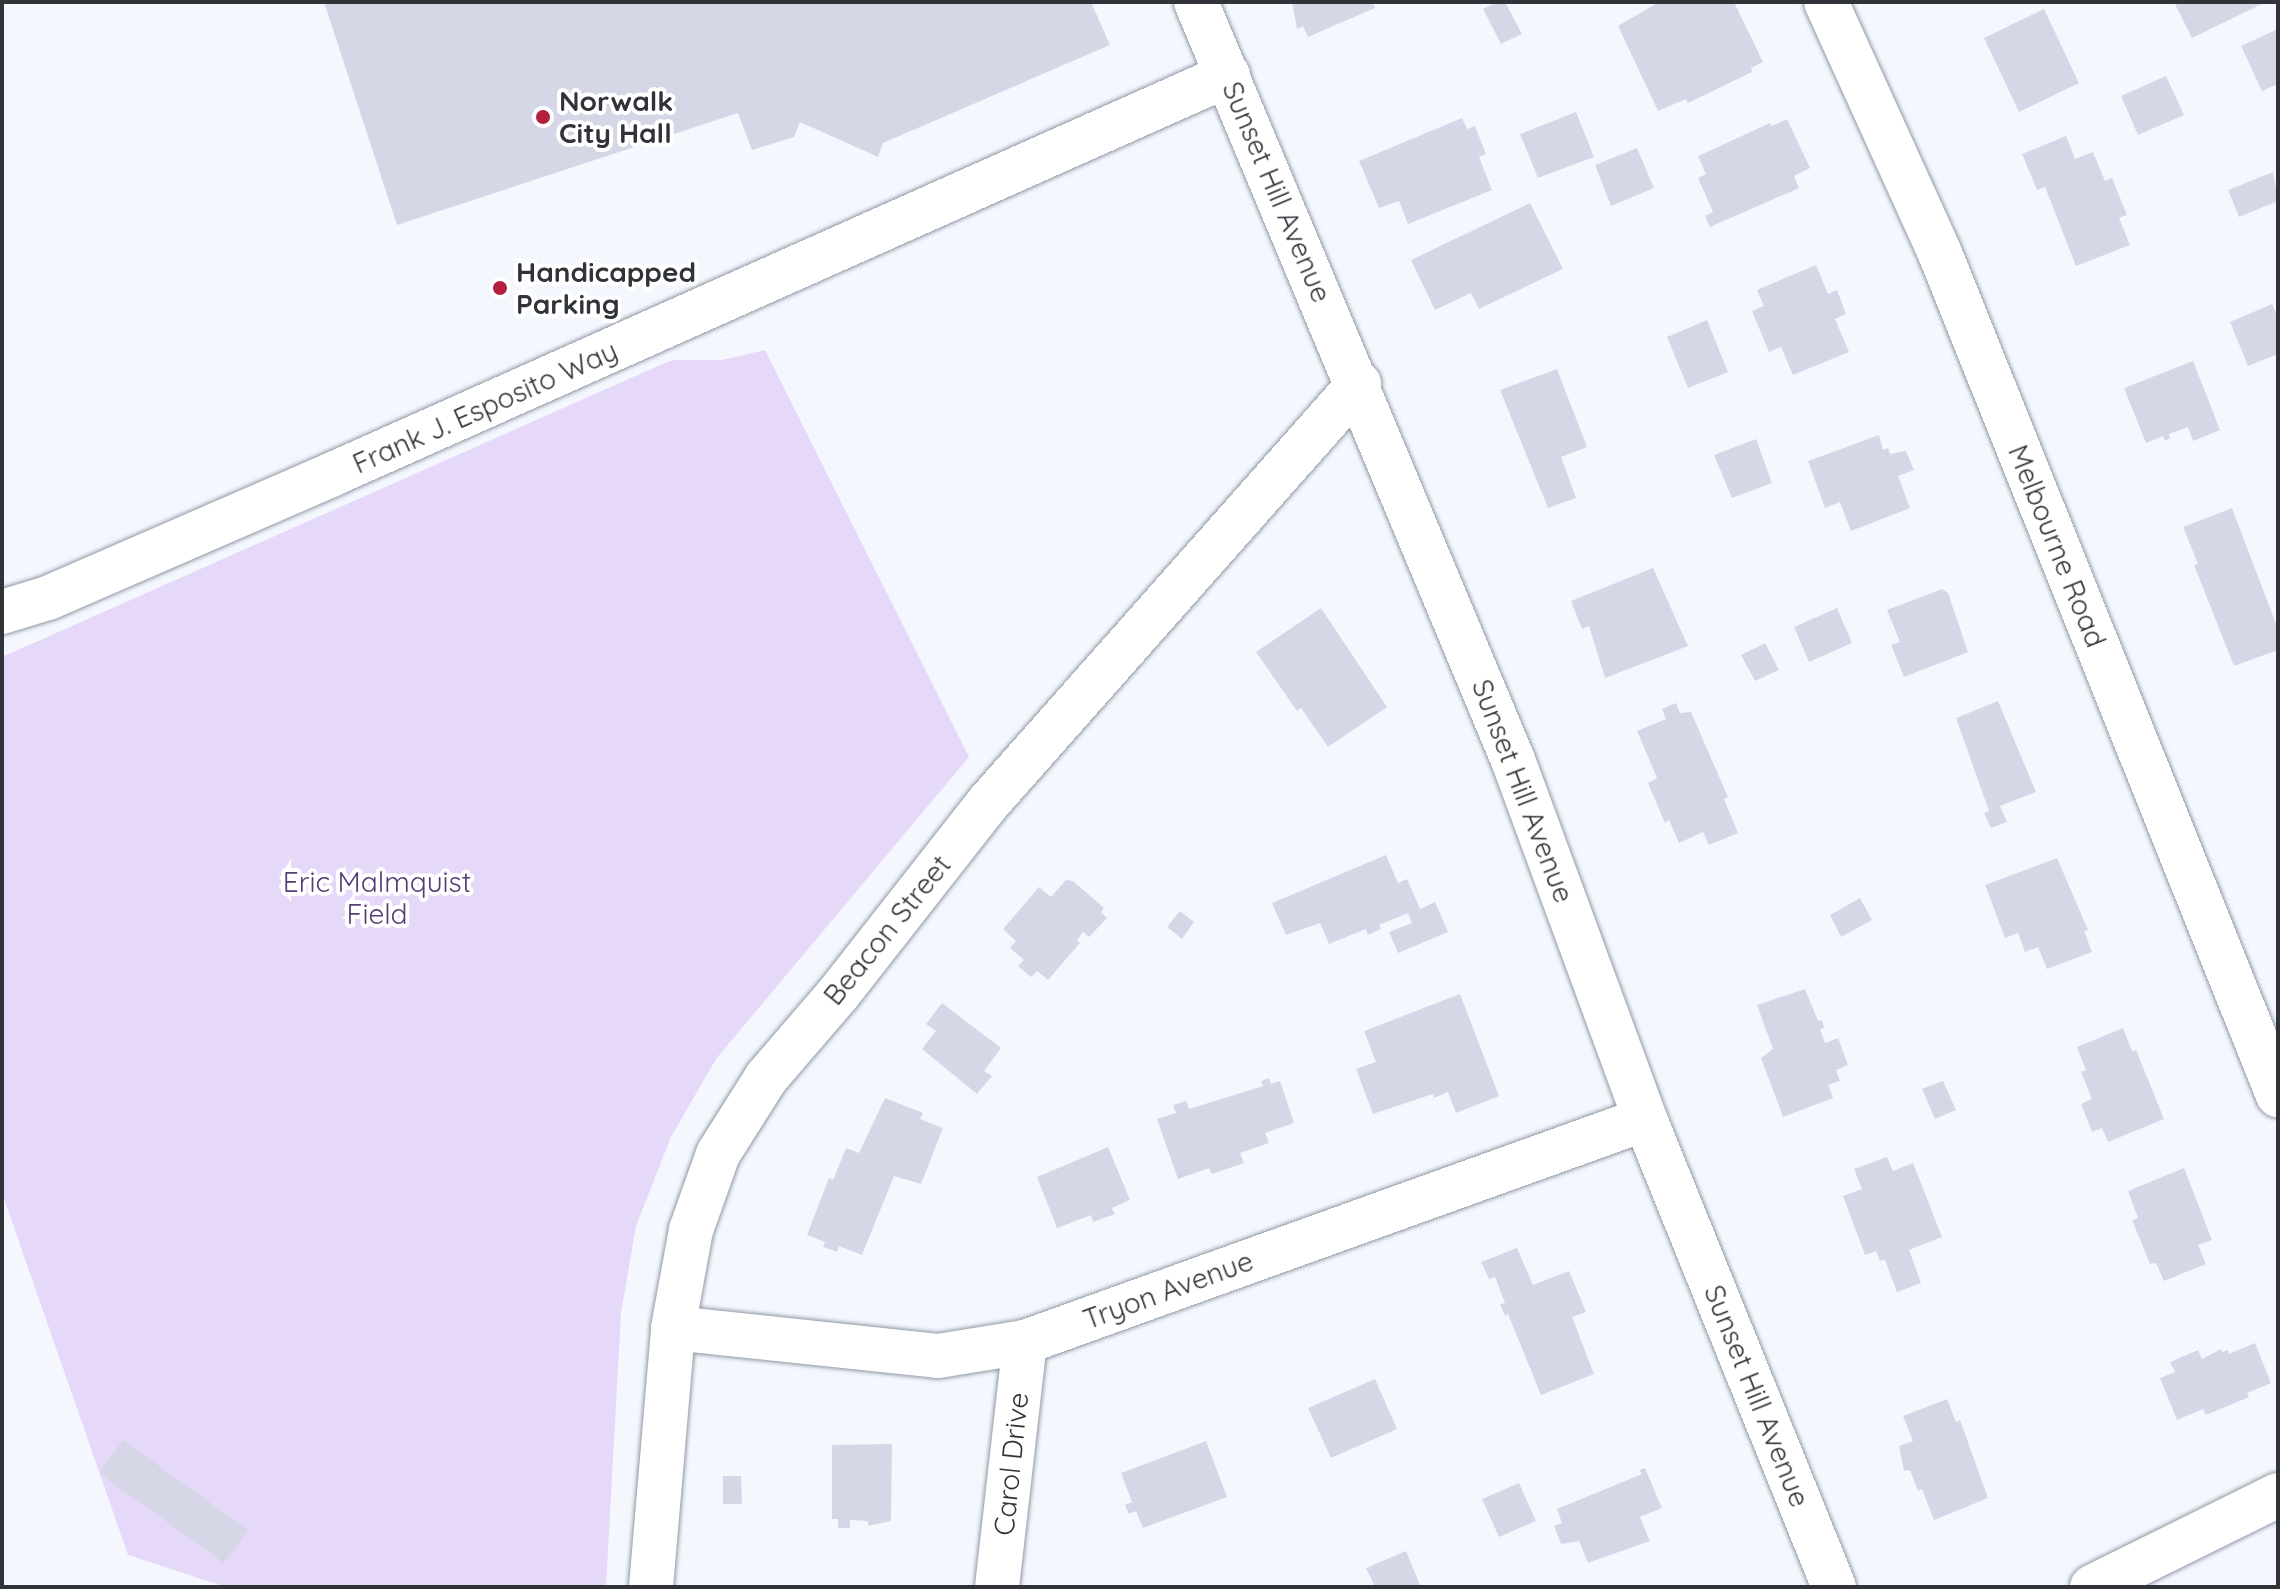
<!DOCTYPE html>
<style>
body{margin:0}
#map{position:relative;width:2280px;height:1589px;overflow:hidden;background:#f4f8fe;font-family:Quicksand,sans-serif}
div>[style]{position:absolute}
.green>*{inset:0;background:#e6d8f9}
.building>*{inset:0;background:#d5d7e7}
.roads{filter:drop-shadow(0 0 2px #9099a6) drop-shadow(0 0 2px #9099a6)}
.minor>*{height:44px;margin:-22px;padding:0 22px;transform-origin:22px;border-radius:22px;background:#fff}
.dots>*{width:22px;height:22px;translate:-50% -50%;box-sizing:border-box;border:4px solid #fff;border-radius:50%}
span{translate:-50% -50%;white-space:nowrap;text-align:center;line-height:1.15;-webkit-text-stroke:8px #fff;paint-order:stroke}
.poi-label{font-size:28px;color:#303439;font-weight:700}
.left{translate:0 -50%;text-align:left}
.street-label{font-size:28px;color:#303439}
.park-label{font-size:28px;color:#563c74}
.frame{position:absolute;inset:0;border:4px solid #303439;pointer-events:none}
</style>
<div id="map">
<div class="green">
<div style="clip-path:polygon(765px 350px,969px 757px,716px 1059px,671px 1137px,636px 1226px,621px 1313px,606px 1587px,226px 1587px,128px 1555px,2px 1193px,2px 657px,658px 366px,673px 360px,722px 360px)"></div>
</div>
<div class="building">
<div style="clip-path:polygon(324px 2px,1091px 2px,1110px 45px,883px 143px,878px 157px,800px 122px,794px 137px,752px 150px,738px 113px,397px 225px)"></div>
<div style="clip-path:polygon(1292px 2px,1372px 2px,1375px 8px,1308px 37px,1303px 26px,1297px 29px)"></div>
<div style="clip-path:polygon(1497px 2px,1505px 2px,1522px 34px,1501px 44px,1483px 9px)"></div>
<div style="clip-path:polygon(1659px 2px,1734px 2px,1763px 62px,1751px 68px,1752px 72px,1688px 103px,1686px 99px,1658px 111px,1618px 26px)"></div>
<div style="clip-path:polygon(2174px 2px,2266px 2px,2192px 38px)"></div>
<div style="clip-path:polygon(2044px 9px,2079px 83px,2019px 112px,1984px 38px)"></div>
<div style="clip-path:polygon(2278px 29px,2278px 84px,2262px 91px,2241px 46px)"></div>
<div style="clip-path:polygon(2166px 76px,2184px 115px,2138px 135px,2121px 96px)"></div>
<div style="clip-path:polygon(1576px 112px,1594px 157px,1538px 178px,1520px 134px)"></div>
<div style="clip-path:polygon(1462px 118px,1467px 129px,1475px 126px,1486px 154px,1479px 157px,1492px 190px,1408px 224px,1399px 201px,1379px 208px,1359px 161px)"></div>
<div style="clip-path:polygon(1787px 119px,1810px 168px,1794px 176px,1799px 188px,1710px 227px,1705px 216px,1713px 212px,1698px 178px,1706px 174px,1698px 156px,1770px 123px,1772px 126px)"></div>
<div style="clip-path:polygon(2066px 136px,2075px 159px,2093px 152px,2105px 181px,2112px 178px,2127px 215px,2119px 218px,2130px 245px,2076px 266px,2045px 187px,2037px 190px,2022px 154px)"></div>
<div style="clip-path:polygon(1637px 148px,1654px 188px,1611px 206px,1595px 165px)"></div>
<div style="clip-path:polygon(2273px 172px,2278px 201px,2239px 217px,2228px 190px)"></div>
<div style="clip-path:polygon(1530px 203px,1563px 269px,1479px 309px,1471px 293px,1435px 310px,1411px 260px)"></div>
<div style="clip-path:polygon(1816px 265px,1828px 294px,1837px 290px,1846px 314px,1835px 319px,1849px 352px,1793px 375px,1781px 347px,1769px 352px,1752px 311px,1764px 306px,1757px 290px)"></div>
<div style="clip-path:polygon(2272px 304px,2278px 318px,2278px 354px,2248px 366px,2230px 322px)"></div>
<div style="clip-path:polygon(1707px 320px,1728px 372px,1688px 388px,1667px 337px)"></div>
<div style="clip-path:polygon(2193px 361px,2220px 430px,2193px 441px,2188px 427px,2169px 434px,2170px 438px,2165px 441px,2163px 436px,2146px 443px,2124px 388px)"></div>
<div style="clip-path:polygon(1557px 369px,1587px 447px,1561px 457px,1576px 498px,1548px 508px,1500px 390px)"></div>
<div style="clip-path:polygon(1879px 435px,1883px 450px,1888px 448px,1890px 454px,1906px 451px,1914px 470px,1898px 476px,1910px 508px,1851px 531px,1840px 502px,1825px 508px,1808px 461px)"></div>
<div style="clip-path:polygon(1756px 439px,1772px 483px,1732px 498px,1714px 455px)"></div>
<div style="clip-path:polygon(2232px 508px,2278px 629px,2278px 650px,2234px 666px,2194px 565px,2198px 564px,2183px 527px)"></div>
<div style="clip-path:polygon(1653px 568px,1688px 646px,1605px 678px,1589px 626px,1582px 629px,1571px 601px)"></div>
<div style="clip-path:polygon(1942px 589px,1948px 593px,1968px 652px,1904px 677px,1891px 645px,1900px 642px,1887px 610px)"></div>
<div style="clip-path:polygon(1321px 608px,1387px 707px,1328px 747px,1301px 708px,1297px 711px,1256px 652px)"></div>
<div style="clip-path:polygon(1837px 608px,1852px 643px,1809px 662px,1794px 627px)"></div>
<div style="clip-path:polygon(1765px 643px,1779px 670px,1755px 681px,1741px 655px)"></div>
<div style="clip-path:polygon(1998px 701px,2036px 792px,2000px 806px,2007px 822px,1991px 828px,1984px 813px,1989px 811px,1956px 718px)"></div>
<div style="clip-path:polygon(1676px 703px,1680px 713px,1691px 712px,1728px 797px,1724px 799px,1738px 833px,1709px 845px,1703px 832px,1679px 843px,1669px 820px,1665px 823px,1648px 783px,1657px 778px,1637px 731px,1666px 719px,1662px 709px)"></div>
<div style="clip-path:polygon(1386px 855px,1398px 883px,1407px 879px,1420px 909px,1435px 902px,1448px 932px,1398px 953px,1389px 932px,1412px 923px,1408px 913px,1379px 925px,1381px 929px,1368px 935px,1366px 929px,1329px 944px,1320px 923px,1286px 935px,1272px 903px)"></div>
<div style="clip-path:polygon(2057px 858px,2088px 930px,2084px 931px,2092px 952px,2047px 969px,2038px 947px,2025px 952px,2018px 933px,2005px 938px,1985px 885px)"></div>
<div style="clip-path:polygon(1066px 880px,1073px 881px,1104px 908px,1101px 912px,1107px 918px,1089px 937px,1083px 932px,1077px 940px,1080px 943px,1048px 980px,1037px 971px,1031px 977px,1018px 966px,1024px 960px,1010px 948px,1016px 941px,1003px 929px,1039px 887px,1051px 897px)"></div>
<div style="clip-path:polygon(1860px 898px,1872px 920px,1841px 937px,1830px 915px)"></div>
<div style="clip-path:polygon(1180px 911px,1194px 922px,1182px 939px,1167px 927px)"></div>
<div style="clip-path:polygon(1805px 989px,1818px 1021px,1822px 1020px,1824px 1028px,1820px 1029px,1825px 1043px,1838px 1038px,1848px 1065px,1836px 1070px,1840px 1081px,1828px 1085px,1833px 1098px,1783px 1117px,1761px 1058px,1773px 1049px,1757px 1005px)"></div>
<div style="clip-path:polygon(1460px 994px,1499px 1096px,1456px 1113px,1448px 1092px,1434px 1098px,1433px 1094px,1373px 1114px,1356px 1069px,1376px 1062px,1364px 1031px)"></div>
<div style="clip-path:polygon(942px 1003px,1001px 1048px,984px 1071px,992px 1076px,977px 1094px,922px 1049px,936px 1031px,926px 1024px)"></div>
<div style="clip-path:polygon(2123px 1028px,2132px 1051px,2136px 1050px,2164px 1119px,2108px 1142px,2102px 1128px,2092px 1132px,2081px 1104px,2092px 1099px,2081px 1072px,2086px 1070px,2077px 1047px)"></div>
<div style="clip-path:polygon(1269px 1078px,1271px 1084px,1280px 1081px,1294px 1123px,1265px 1133px,1269px 1143px,1240px 1153px,1244px 1163px,1212px 1174px,1209px 1168px,1178px 1179px,1157px 1119px,1176px 1113px,1173px 1105px,1186px 1101px,1189px 1109px,1263px 1086px,1261px 1081px)"></div>
<div style="clip-path:polygon(1943px 1081px,1956px 1110px,1935px 1119px,1922px 1089px)"></div>
<div style="clip-path:polygon(885px 1098px,923px 1113px,920px 1119px,943px 1128px,921px 1184px,894px 1176px,862px 1255px,839px 1246px,837px 1252px,823px 1247px,825px 1242px,807px 1235px,829px 1178px,833px 1180px,846px 1148px,859px 1153px)"></div>
<div style="clip-path:polygon(1108px 1147px,1130px 1200px,1112px 1208px,1115px 1214px,1093px 1222px,1091px 1215px,1057px 1228px,1037px 1177px)"></div>
<div style="clip-path:polygon(1887px 1157px,1893px 1171px,1913px 1163px,1942px 1237px,1909px 1250px,1921px 1283px,1897px 1292px,1885px 1260px,1880px 1261px,1876px 1251px,1865px 1255px,1843px 1196px,1862px 1189px,1854px 1169px)"></div>
<div style="clip-path:polygon(2184px 1168px,2212px 1240px,2198px 1245px,2206px 1264px,2164px 1281px,2156px 1263px,2150px 1264px,2132px 1220px,2138px 1218px,2128px 1191px)"></div>
<div style="clip-path:polygon(1517px 1248px,1533px 1285px,1569px 1271px,1586px 1312px,1572px 1317px,1594px 1374px,1541px 1395px,1508px 1314px,1505px 1316px,1500px 1304px,1505px 1303px,1495px 1277px,1489px 1279px,1481px 1262px)"></div>
<div style="clip-path:polygon(2255px 1343px,2271px 1383px,2247px 1393px,2249px 1397px,2206px 1415px,2203px 1409px,2177px 1420px,2160px 1378px,2175px 1372px,2170px 1362px,2198px 1350px,2202px 1359px,2221px 1349px,2222px 1352px,2228px 1350px,2229px 1354px)"></div>
<div style="clip-path:polygon(1375px 1379px,1397px 1429px,1331px 1458px,1308px 1408px)"></div>
<div style="clip-path:polygon(1947px 1399px,1956px 1422px,1960px 1420px,1988px 1498px,1934px 1520px,1922px 1489px,1918px 1491px,1910px 1470px,1904px 1471px,1899px 1446px,1913px 1441px,1903px 1416px)"></div>
<div style="clip-path:polygon(123px 1440px,248px 1530px,224px 1563px,99px 1473px)"></div>
<div style="clip-path:polygon(1206px 1441px,1227px 1497px,1143px 1528px,1136px 1511px,1129px 1514px,1125px 1505px,1132px 1502px,1121px 1473px)"></div>
<div style="clip-path:polygon(892px 1444px,891px 1521px,868px 1526px,868px 1521px,850px 1520px,850px 1528px,838px 1528px,838px 1519px,832px 1519px,832px 1445px)"></div>
<div style="clip-path:polygon(1645px 1468px,1662px 1508px,1640px 1517px,1650px 1541px,1588px 1563px,1579px 1541px,1561px 1544px,1554px 1526px,1562px 1523px,1557px 1509px,1642px 1474px,1639px 1470px)"></div>
<div style="clip-path:polygon(723px 1476px,741px 1476px,742px 1504px,723px 1504px)"></div>
<div style="clip-path:polygon(1519px 1483px,1536px 1521px,1499px 1537px,1482px 1499px)"></div>
<div style="clip-path:polygon(1406px 1551px,1420px 1585px,1375px 1587px,1366px 1568px)"></div>
</div>
<div class="roads">
<div class="minor">
<div style="left:1196px;top:2px;width:822px;rotate:67.31deg"></div>
<div style="left:1513px;top:760px;width:382px;rotate:69.8deg"></div>
<div style="left:1645px;top:1119px;width:505px;rotate:68.01deg"></div>
<div style="left:1826px;top:2px;width:273px;rotate:65.6deg"></div>
<div style="left:1939px;top:251px;width:910px;rotate:68.12deg"></div>
<div style="left:2px;top:612px;width:48px;rotate:-16.9deg"></div>
<div style="left:48px;top:598px;width:311px;rotate:-23.5deg"></div>
<div style="left:333px;top:474px;width:980px;rotate:-24.03deg"></div>
<div style="left:673px;top:1328px;width:266px;rotate:6deg"></div>
<div style="left:938px;top:1356px;width:88px;rotate:-9.1deg"></div>
<div style="left:1025px;top:1342px;width:659px;rotate:-19.78deg"></div>
<div style="left:651px;top:1587px;width:260px;rotate:-85.1deg"></div>
<div style="left:673px;top:1328px;width:100px;rotate:-79.6deg"></div>
<div style="left:691px;top:1230px;width:81px;rotate:-70.4deg"></div>
<div style="left:718px;top:1154px;width:90px;rotate:-57.7deg"></div>
<div style="left:766px;top:1078px;width:112px;rotate:-49.3deg"></div>
<div style="left:839px;top:993px;width:241px;rotate:-51.9deg"></div>
<div style="left:988px;top:803px;width:560px;rotate:-48.48deg"></div>
<div style="left:997px;top:1587px;width:247px;rotate:-83.5deg"></div>
<div style="left:2092px;top:1587px;width:208px;rotate:-26.3deg"></div>
</div>
</div>
<div class="dots">
<div style="left:543px;top:117px;background:#b21f3f"></div>
<div style="left:500px;top:288px;background:#b21f3f"></div>
</div>
<div class="poi-label">
<span class="left" style="left:559px;top:117px">Norwalk<br>City Hall</span>
<span class="left" style="left:516px;top:288px">Handicapped<br>Parking</span>
</div>
<div class="street-label">
<span style="left:1277px;top:192px;rotate:67deg">Sunset Hill Avenue</span>
<span style="left:485px;top:407px;rotate:-24deg">Frank J. Esposito Way</span>
<span style="left:2057px;top:546px;rotate:68deg">Melbourne Road</span>
<span style="left:1523px;top:791px;rotate:69deg">Sunset Hill Avenue</span>
<span style="left:887px;top:930px;rotate:-51deg">Beacon Street</span>
<span style="left:1168px;top:1290px;rotate:-20deg">Tryon Avenue</span>
<span style="left:1757px;top:1396px;rotate:68deg">Sunset Hill Avenue</span>
<span style="left:1011px;top:1464px;rotate:-84deg">Carol Drive</span>
</div>
<div class="park-label">
<span style="left:377px;top:898px">Eric Malmquist<br>Field</span>
</div>
<div class="frame"></div>
</div>
